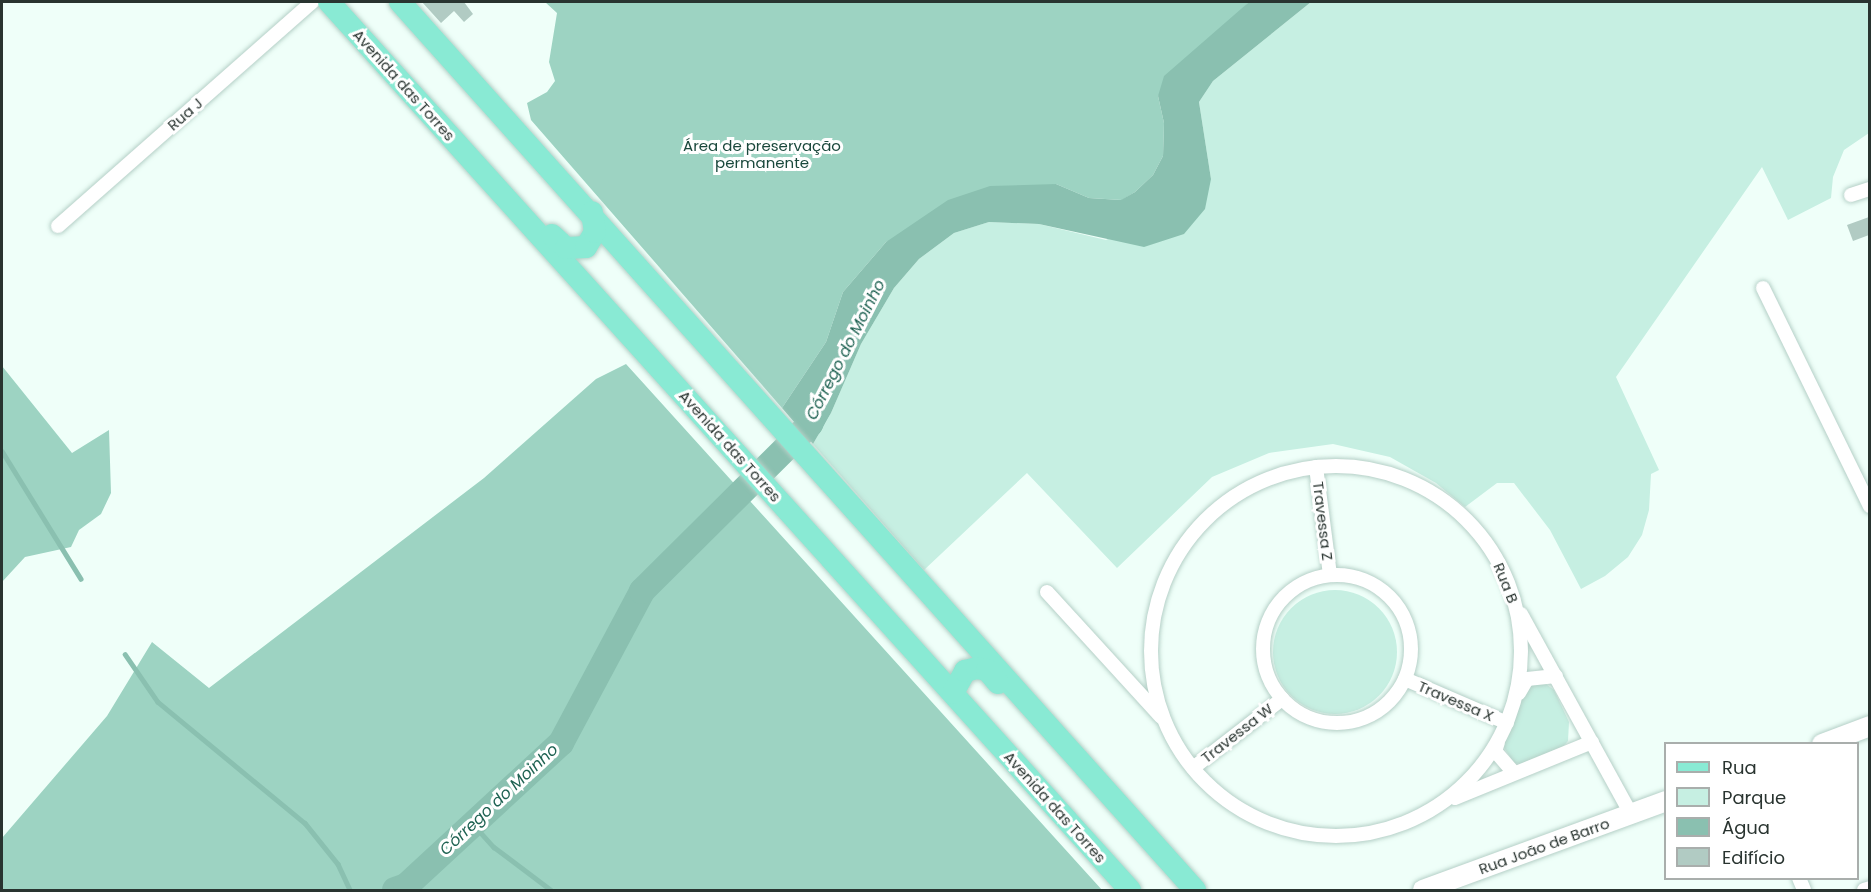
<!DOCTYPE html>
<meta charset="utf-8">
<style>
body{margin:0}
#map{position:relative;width:1871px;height:892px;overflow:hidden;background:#effff9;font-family:Poppins,sans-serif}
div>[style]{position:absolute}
.green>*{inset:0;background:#c6efe2}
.round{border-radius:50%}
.forest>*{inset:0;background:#9dd3c2}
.water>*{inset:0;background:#8ac0b0}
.stream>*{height:4.5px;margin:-2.25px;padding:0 2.25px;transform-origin:2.25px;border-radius:2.25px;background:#8ac0b0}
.river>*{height:26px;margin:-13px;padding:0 13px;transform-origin:13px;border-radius:13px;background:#8ac0b0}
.building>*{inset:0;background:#b1cbc3}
.roads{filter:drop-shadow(0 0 2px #b5d0c7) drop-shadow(0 0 2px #b5d0c7)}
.street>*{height:14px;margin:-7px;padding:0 7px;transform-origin:7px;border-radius:7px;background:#fff}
.street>.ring{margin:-7px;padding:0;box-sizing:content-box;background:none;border:14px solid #fff;border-radius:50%}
.secondary>*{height:20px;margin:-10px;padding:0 10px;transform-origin:10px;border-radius:10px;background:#fff}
.primary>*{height:22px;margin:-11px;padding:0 11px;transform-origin:11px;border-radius:11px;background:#89ead4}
span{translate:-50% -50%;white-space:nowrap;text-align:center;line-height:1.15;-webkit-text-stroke:6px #fff;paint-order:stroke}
.street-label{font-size:15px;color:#293430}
.park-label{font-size:15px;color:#1a483c}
.water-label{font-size:16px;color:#1e6252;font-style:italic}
.frame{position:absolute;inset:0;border:3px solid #293430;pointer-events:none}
.legend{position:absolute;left:1664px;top:742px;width:195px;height:138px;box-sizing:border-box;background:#fff;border:2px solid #a9aeac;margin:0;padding:8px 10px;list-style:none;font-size:18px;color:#293430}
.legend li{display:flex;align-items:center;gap:12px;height:30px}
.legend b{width:30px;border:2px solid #a9aeac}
</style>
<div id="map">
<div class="green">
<div style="clip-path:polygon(1311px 2px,1869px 2px,1869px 133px,1844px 150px,1833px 177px,1831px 198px,1788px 220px,1762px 167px,1616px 377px,1659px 470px,1651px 474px,1649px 510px,1642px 535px,1628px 557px,1605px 576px,1581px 589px,1550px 530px,1514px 483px,1497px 483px,1465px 507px,1436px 483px,1390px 457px,1333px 444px,1269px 453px,1212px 477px,1117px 568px,1027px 473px,924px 570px,813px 444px,831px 413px,861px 344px,894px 288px,919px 259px,954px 233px,989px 222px,1039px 224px,1106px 240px,1211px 179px,1199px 102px,1213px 81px)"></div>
<div class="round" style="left:1273px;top:590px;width:124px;height:124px"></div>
<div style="clip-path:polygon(1546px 684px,1554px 690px,1569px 722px,1568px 741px,1560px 750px,1520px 764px,1514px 763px,1503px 746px,1523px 694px,1530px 685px)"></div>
</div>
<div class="forest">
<div style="clip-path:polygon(545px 2px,1249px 2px,1158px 96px,1164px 123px,1163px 156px,1153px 175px,1135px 192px,1122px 200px,1089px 198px,1056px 184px,886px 242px,843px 292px,826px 342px,782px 408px,531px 120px,527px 103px,547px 92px,555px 81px,549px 62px,557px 13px)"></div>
<div style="clip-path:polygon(626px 364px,1102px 890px,2px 890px,2px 838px,107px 716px,152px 642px,209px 688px,484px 478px,596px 379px)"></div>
<div style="clip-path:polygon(2px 366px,72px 453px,109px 430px,111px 493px,101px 514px,79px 530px,71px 547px,25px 557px,2px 582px)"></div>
</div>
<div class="water">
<div style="clip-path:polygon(1249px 2px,1311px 2px,1213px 81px,1199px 102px,1211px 179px,1205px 209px,1184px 234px,1144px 247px,1039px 224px,989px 222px,954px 233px,919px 259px,894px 288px,861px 344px,831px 413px,813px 444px,782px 408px,826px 342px,843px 292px,886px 242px,948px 200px,990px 186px,1056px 184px,1089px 198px,1121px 200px,1135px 192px,1153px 175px,1163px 156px,1164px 123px,1158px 96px,1164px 76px)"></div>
</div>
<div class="stream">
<div style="left:2px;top:451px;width:150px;rotate:58.3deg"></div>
<div style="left:125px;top:654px;width:58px;rotate:55.5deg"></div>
<div style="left:158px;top:702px;width:190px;rotate:39.5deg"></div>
<div style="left:305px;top:823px;width:53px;rotate:51.2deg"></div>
<div style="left:338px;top:864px;width:29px;rotate:65deg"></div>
<div style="left:473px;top:824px;width:31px;rotate:48deg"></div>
<div style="left:494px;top:847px;width:71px;rotate:37deg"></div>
</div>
<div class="river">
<div style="left:395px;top:890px;width:12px;rotate:-20deg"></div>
<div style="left:406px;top:886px;width:211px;rotate:-42.7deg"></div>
<div style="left:561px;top:743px;width:172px;rotate:-61.9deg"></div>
<div style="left:642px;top:591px;width:237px;rotate:-44.8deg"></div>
<div style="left:810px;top:424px;width:25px;rotate:-64deg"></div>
</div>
<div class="building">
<div style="clip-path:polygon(422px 2px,464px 2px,473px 14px,464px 22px,454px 11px,441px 23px)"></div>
<div style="clip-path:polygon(1869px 217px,1869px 235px,1853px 241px,1847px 225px)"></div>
</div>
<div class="roads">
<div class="street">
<div style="left:1851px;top:195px;width:20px;rotate:-18deg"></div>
<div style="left:58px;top:226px;width:339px;rotate:-41.4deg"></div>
<div style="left:1763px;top:288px;width:243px;rotate:63.9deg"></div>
<div class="ring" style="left:1151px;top:466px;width:356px;height:356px"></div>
<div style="left:1316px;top:467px;width:109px;rotate:82.6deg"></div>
<div class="ring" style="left:1263px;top:575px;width:134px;height:134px"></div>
<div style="left:1047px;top:592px;width:169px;rotate:47.6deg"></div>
<div style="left:1521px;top:614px;width:228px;rotate:61.2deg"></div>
<div style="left:1405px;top:679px;width:111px;rotate:23.3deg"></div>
<div style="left:1519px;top:693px;width:16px;rotate:-60deg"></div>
<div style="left:1527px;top:679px;width:29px;rotate:-6deg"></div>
<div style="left:1498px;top:742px;width:9px;rotate:108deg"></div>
<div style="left:1495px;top:751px;width:29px;rotate:49deg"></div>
<div style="left:1193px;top:768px;width:113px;rotate:-37.8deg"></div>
<div style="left:1455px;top:798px;width:148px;rotate:-22.2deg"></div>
<div style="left:1799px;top:878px;width:13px;rotate:67deg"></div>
<div style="left:1864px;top:890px;width:6px;rotate:-18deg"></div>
</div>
<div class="secondary">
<div style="left:1822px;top:744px;width:51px;rotate:-20.6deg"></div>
<div style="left:1423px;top:890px;width:259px;rotate:-20.1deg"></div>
</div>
<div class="primary">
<div style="left:329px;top:2px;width:1196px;rotate:47.95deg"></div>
<div style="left:400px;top:2px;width:1192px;rotate:48.16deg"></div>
<div style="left:552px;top:235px;width:19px;rotate:43deg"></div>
<div style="left:566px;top:248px;width:20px;rotate:-3deg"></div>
<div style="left:586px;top:247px;width:17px;rotate:-59deg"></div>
<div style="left:595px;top:232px;width:20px;rotate:-99deg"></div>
<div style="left:953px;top:693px;width:25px;rotate:-61deg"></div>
<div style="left:965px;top:671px;width:12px;rotate:-14deg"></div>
<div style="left:977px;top:668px;width:10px;rotate:11deg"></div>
<div style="left:987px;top:670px;width:17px;rotate:50deg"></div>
</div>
</div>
<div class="street-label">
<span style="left:404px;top:85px;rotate:48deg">Avenida das Torres</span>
<span style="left:185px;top:114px;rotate:-41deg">Rua J</span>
<span style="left:730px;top:446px;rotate:48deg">Avenida das Torres</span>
<span style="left:1323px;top:521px;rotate:83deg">Travessa Z</span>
<span style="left:1506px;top:583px;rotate:68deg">Rua B</span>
<span style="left:1456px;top:701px;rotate:23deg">Travessa X</span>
<span style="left:1237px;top:733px;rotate:-38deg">Travessa W</span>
<span style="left:1055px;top:807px;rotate:48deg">Avenida das Torres</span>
<span style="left:1544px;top:846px;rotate:-20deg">Rua João de Barro</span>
</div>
<div class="park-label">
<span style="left:762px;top:154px">Área de preservação<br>permanente</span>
</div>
<div class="water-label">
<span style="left:846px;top:350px;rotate:-63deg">Córrego do Moinho</span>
<span style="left:499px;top:800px;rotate:-43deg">Córrego do Moinho</span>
</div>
<div class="frame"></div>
<ul class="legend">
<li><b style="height:8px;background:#89ead4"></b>Rua</li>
<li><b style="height:16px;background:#c6efe2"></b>Parque</li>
<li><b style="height:16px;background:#8ac0b0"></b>Água</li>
<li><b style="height:16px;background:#b1cbc3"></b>Edifício</li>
</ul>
</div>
